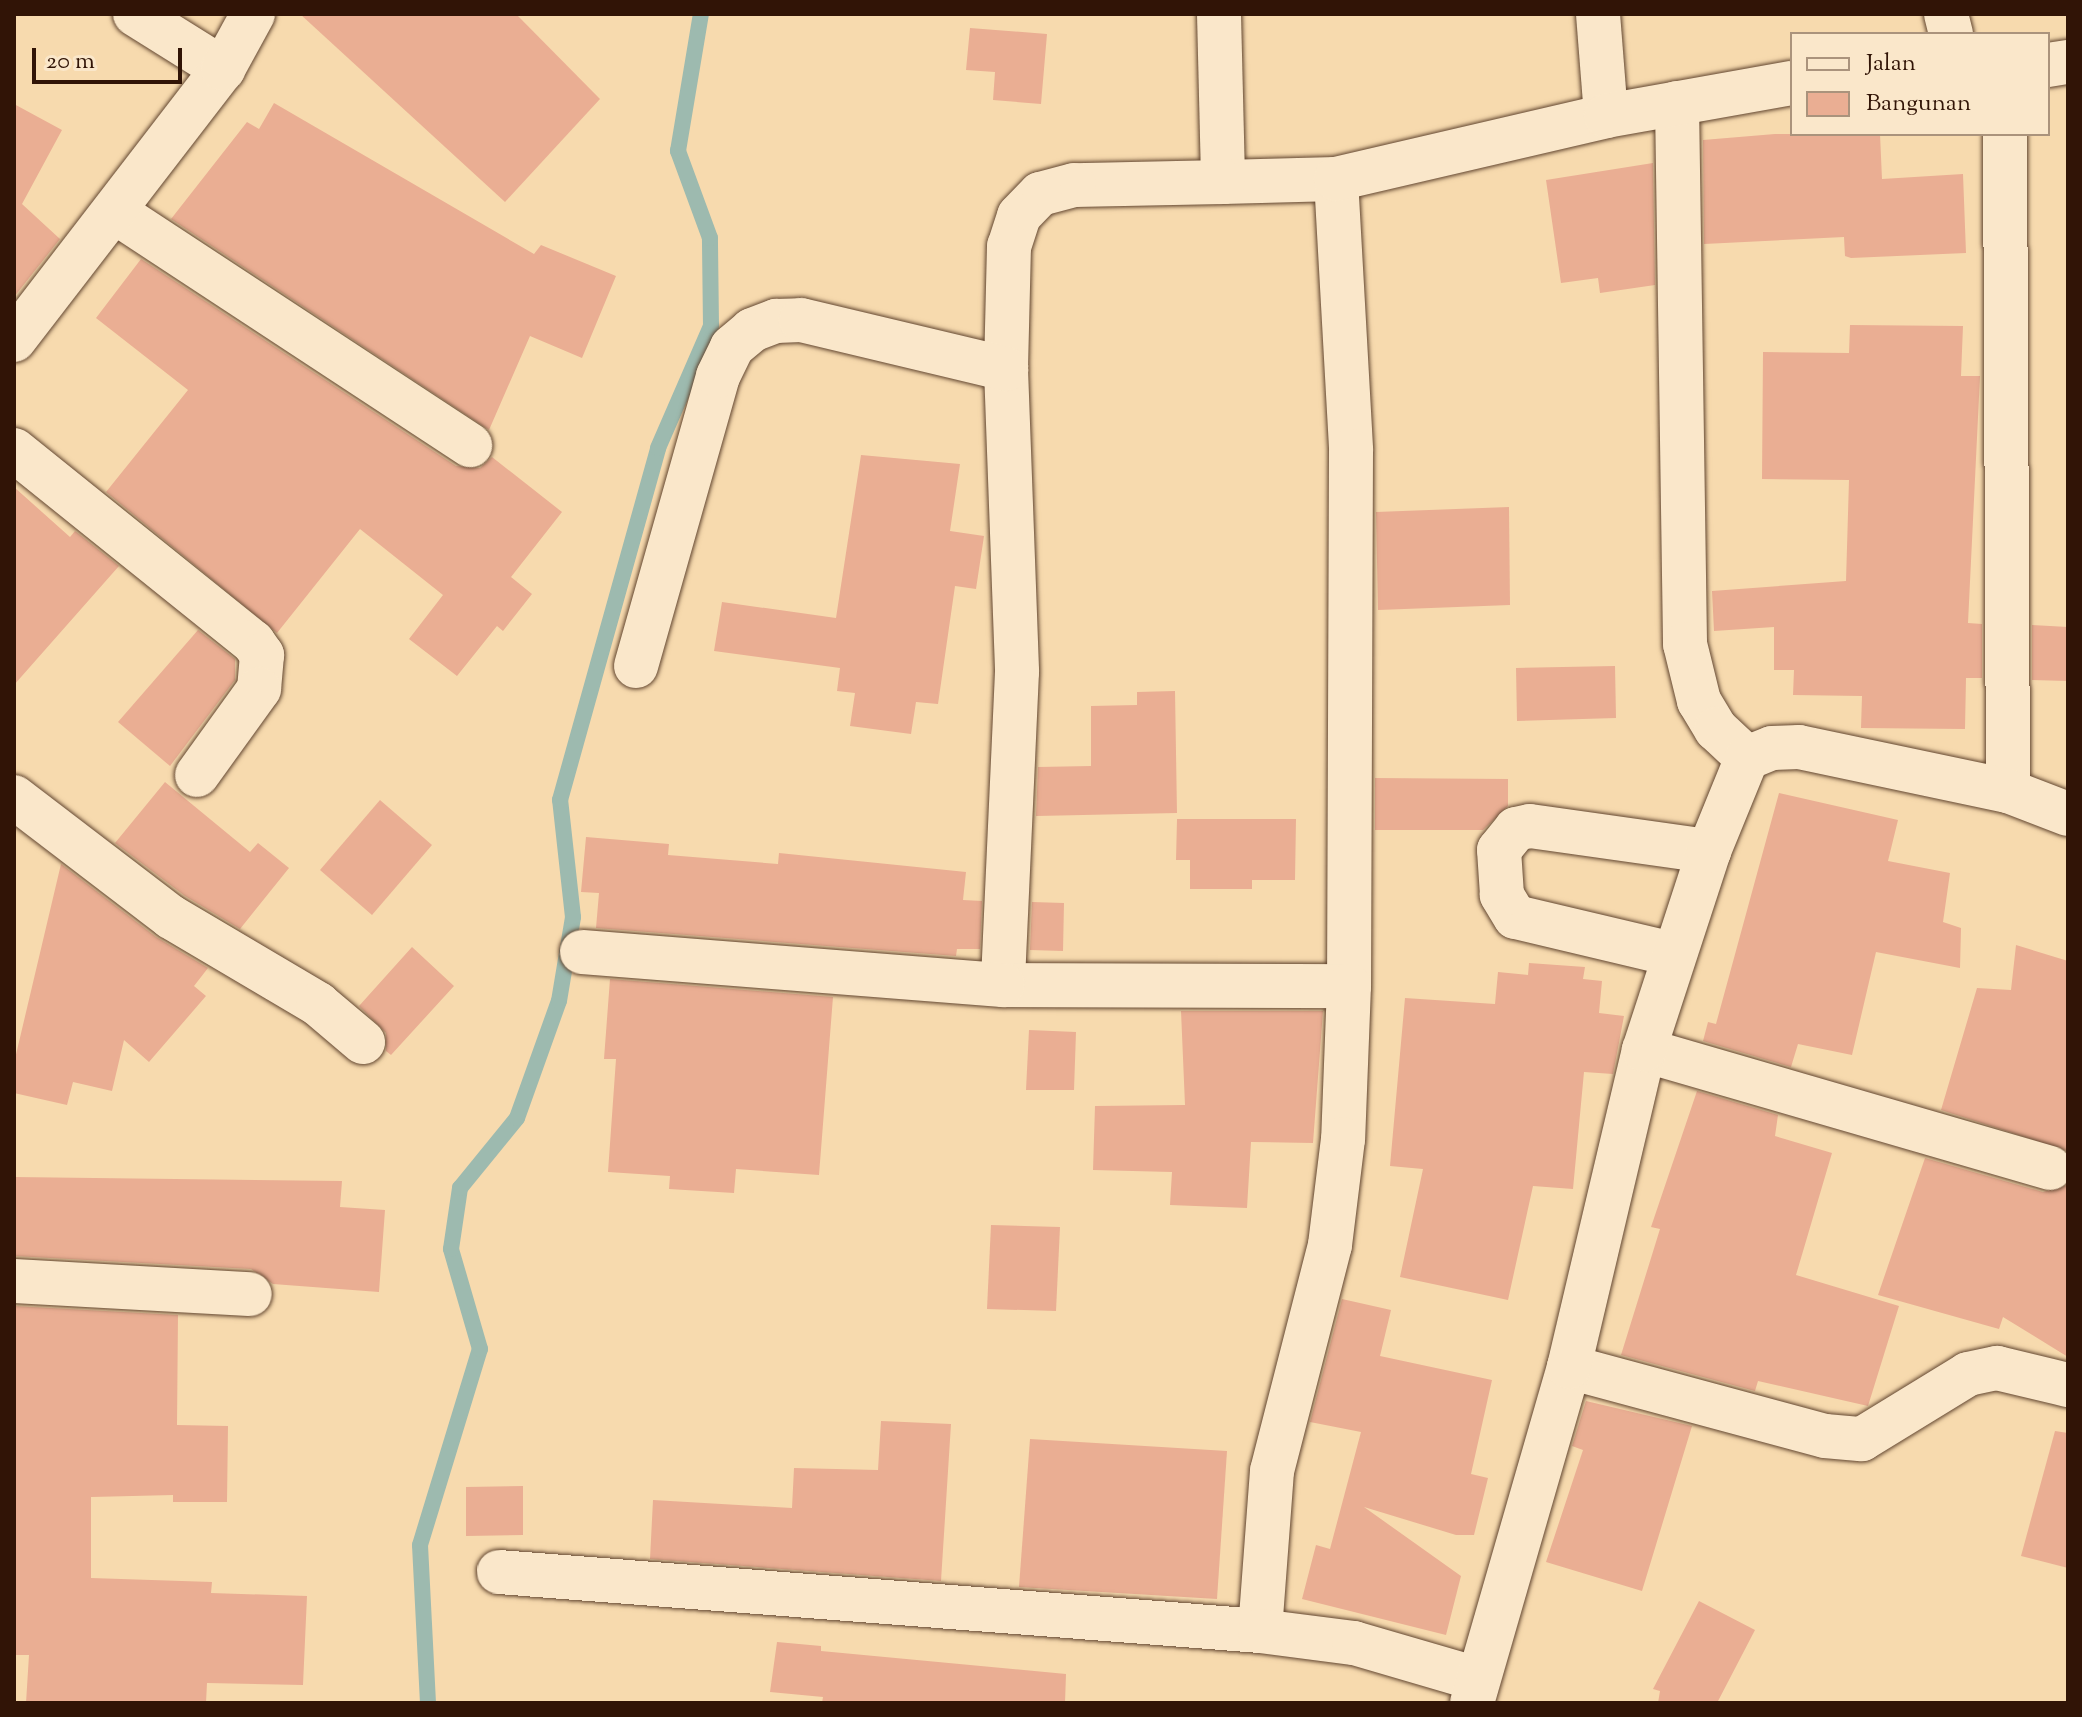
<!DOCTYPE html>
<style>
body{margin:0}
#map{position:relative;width:2082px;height:1717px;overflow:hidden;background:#f7daae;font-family:"Sorts Mill Goudy",serif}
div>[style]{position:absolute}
.stream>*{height:16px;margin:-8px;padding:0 8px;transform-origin:8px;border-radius:8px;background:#9dbaaf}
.building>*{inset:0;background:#eaae93}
.roads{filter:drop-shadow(0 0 2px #624630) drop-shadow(0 0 2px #624630)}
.minor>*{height:44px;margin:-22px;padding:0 22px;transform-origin:22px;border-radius:22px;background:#fae7ca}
span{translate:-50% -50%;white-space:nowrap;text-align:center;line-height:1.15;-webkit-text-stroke:6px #fae7ca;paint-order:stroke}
.frame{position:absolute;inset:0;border:16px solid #311406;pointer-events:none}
.legend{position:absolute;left:1790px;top:32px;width:260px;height:104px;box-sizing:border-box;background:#fae7ca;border:2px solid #aa937c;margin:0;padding:10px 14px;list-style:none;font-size:24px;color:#311406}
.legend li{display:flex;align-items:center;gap:16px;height:40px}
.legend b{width:40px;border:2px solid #aa937c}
.scale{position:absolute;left:32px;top:48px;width:150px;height:36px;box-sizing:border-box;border:4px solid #311406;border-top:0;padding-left:10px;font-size:24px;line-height:28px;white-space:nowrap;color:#311406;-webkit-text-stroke:6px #fae7ca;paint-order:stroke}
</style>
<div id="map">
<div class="stream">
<div style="left:428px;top:1703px;width:158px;rotate:-92.9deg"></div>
<div style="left:420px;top:1545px;width:205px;rotate:-73deg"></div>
<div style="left:480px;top:1349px;width:104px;rotate:-106.2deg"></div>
<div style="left:451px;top:1249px;width:62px;rotate:-81.6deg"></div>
<div style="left:460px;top:1188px;width:90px;rotate:-50.8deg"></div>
<div style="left:517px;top:1118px;width:124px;rotate:-70.3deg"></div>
<div style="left:559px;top:1001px;width:85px;rotate:-80.5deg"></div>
<div style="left:573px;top:917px;width:118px;rotate:-96.3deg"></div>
<div style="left:560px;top:800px;width:365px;rotate:-74.4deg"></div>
<div style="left:658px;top:448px;width:133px;rotate:-66.5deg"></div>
<div style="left:711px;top:326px;width:88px;rotate:-90.7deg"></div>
<div style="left:710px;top:238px;width:93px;rotate:-110.2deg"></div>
<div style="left:678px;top:151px;width:139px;rotate:-80.5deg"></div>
</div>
<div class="building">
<div style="clip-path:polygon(300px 14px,516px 14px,600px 99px,505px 202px)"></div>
<div style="clip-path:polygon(970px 28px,1047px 34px,1041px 104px,993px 100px,995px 72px,966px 70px)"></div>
<div style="clip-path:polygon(274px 103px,534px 254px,541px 245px,616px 276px,582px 358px,530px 336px,489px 430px,171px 219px,247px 122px,259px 129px)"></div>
<div style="clip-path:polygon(14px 104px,62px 130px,22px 204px,60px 239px,14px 297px)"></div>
<div style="clip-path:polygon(1775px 134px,1880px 134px,1882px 179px,1963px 174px,1966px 253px,1851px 258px,1845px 256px,1844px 237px,1704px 244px,1703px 140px)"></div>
<div style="clip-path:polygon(1653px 163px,1655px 285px,1600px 293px,1598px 278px,1561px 283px,1546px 180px)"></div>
<div style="clip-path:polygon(141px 259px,456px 466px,480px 468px,492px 457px,562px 512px,511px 577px,532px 594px,503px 631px,497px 626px,457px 676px,409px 639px,443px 595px,360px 529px,277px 633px,106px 492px,188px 390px,96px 318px)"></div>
<div style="clip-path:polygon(1850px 325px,1963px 326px,1961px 376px,1980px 376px,1968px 623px,1982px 624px,1982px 678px,1966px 678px,1965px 729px,1861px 728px,1862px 696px,1793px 695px,1794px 670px,1774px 670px,1774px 627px,1714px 631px,1712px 591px,1846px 581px,1849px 480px,1762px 479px,1763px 352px,1849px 353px)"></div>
<div style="clip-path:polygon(861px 455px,960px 464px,950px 531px,984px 536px,976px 589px,955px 586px,938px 704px,916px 702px,911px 734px,850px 726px,855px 693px,837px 691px,840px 668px,714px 651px,722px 602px,836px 618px)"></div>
<div style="clip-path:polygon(14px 487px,70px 537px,75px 531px,119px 566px,14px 685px)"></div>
<div style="clip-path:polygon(1509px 507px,1510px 605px,1378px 610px,1376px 512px)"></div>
<div style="clip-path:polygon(2032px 625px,2068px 627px,2068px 681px,2032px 680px)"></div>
<div style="clip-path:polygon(198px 630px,235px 659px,235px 680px,170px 766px,118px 722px)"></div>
<div style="clip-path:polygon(1615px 666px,1616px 718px,1517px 721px,1516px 668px)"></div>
<div style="clip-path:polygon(1175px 691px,1177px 813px,1036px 816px,1038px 767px,1091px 766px,1091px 706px,1137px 705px,1137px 692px)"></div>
<div style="clip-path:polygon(1375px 778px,1508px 779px,1508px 806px,1483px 830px,1375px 830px)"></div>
<div style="clip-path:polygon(165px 782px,250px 852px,258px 843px,289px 868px,240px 929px,185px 896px,115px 843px)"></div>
<div style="clip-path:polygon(1779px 793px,1898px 820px,1888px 861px,1950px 873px,1943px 922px,1961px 928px,1960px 968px,1876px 952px,1852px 1055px,1798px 1044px,1791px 1067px,1703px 1041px,1708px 1022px,1716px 1024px)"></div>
<div style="clip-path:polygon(380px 800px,432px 845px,372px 915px,320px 870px)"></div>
<div style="clip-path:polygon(1177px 819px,1296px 819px,1295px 880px,1252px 880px,1252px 889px,1190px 889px,1190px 860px,1176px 860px)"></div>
<div style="clip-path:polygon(586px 837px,669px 844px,668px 855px,778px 864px,779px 853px,966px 872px,963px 900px,982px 901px,980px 949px,957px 949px,956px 956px,596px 928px,599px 893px,581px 892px)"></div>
<div style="clip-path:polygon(61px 864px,156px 937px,208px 968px,194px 986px,206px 996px,149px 1062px,124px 1040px,112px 1091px,73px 1082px,67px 1105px,14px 1093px,14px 1063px)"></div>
<div style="clip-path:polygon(1032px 902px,1064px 903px,1063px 951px,1030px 950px)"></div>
<div style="clip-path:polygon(2016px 945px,2068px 961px,2068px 1151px,1941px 1110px,1977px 988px,2011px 990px)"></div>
<div style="clip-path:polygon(412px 947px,454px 986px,391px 1055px,386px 1051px,386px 1033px,359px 1006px)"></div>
<div style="clip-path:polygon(1529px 963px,1585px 967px,1583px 979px,1602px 981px,1599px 1013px,1624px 1016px,1613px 1074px,1584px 1072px,1573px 1189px,1533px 1186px,1508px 1300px,1400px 1277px,1423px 1169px,1390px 1166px,1405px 998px,1495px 1004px,1498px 972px,1528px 975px)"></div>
<div style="clip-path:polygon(610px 979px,833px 997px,819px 1175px,736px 1169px,734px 1193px,669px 1189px,670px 1176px,608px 1172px,616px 1059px,604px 1059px)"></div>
<div style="clip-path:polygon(1181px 1011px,1323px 1011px,1313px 1143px,1251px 1142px,1247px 1208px,1170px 1205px,1172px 1172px,1093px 1170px,1095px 1106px,1185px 1105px)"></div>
<div style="clip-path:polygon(1029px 1030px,1076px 1032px,1074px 1090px,1026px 1090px)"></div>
<div style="clip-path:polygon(1697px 1091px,1778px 1115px,1775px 1136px,1832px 1153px,1796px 1275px,1899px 1306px,1868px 1406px,1758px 1381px,1755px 1391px,1621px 1355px,1660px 1229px,1651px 1227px)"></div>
<div style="clip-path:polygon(1925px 1158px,2043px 1192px,2068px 1185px,2068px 1357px,2003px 1317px,1999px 1329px,1878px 1295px)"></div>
<div style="clip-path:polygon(14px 1177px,342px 1181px,340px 1207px,385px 1210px,379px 1292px,273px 1284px,251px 1269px,14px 1256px)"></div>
<div style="clip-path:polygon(991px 1225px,1060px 1227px,1056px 1311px,987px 1309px)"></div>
<div style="clip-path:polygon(1342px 1299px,1391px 1310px,1380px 1356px,1492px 1380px,1471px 1474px,1488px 1478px,1474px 1535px,1456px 1535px,1364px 1507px,1461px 1576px,1446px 1635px,1302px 1599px,1316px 1545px,1330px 1549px,1361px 1432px,1310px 1422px)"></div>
<div style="clip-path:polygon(14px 1306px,178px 1315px,177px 1425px,228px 1426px,227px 1502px,173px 1502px,173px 1495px,91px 1497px,91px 1578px,212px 1582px,211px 1593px,307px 1596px,303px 1685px,207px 1683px,206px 1703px,26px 1703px,29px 1655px,14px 1655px)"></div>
<div style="clip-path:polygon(1586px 1401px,1692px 1426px,1642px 1591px,1546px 1562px,1583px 1450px,1572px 1446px)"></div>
<div style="clip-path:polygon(881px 1421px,951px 1424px,941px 1581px,650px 1559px,653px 1500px,792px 1508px,794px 1468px,878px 1470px)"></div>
<div style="clip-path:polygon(2055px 1431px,2068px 1433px,2068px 1568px,2021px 1556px)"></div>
<div style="clip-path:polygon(1030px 1439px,1227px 1451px,1217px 1599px,1019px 1587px)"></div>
<div style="clip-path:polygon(523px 1486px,523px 1535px,466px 1536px,466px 1487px)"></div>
<div style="clip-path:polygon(1699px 1601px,1755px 1630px,1717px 1703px,1658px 1703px,1660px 1691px,1653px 1689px)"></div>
<div style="clip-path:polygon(777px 1642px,821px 1646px,821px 1651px,1066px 1674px,1065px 1703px,822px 1703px,823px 1697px,770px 1692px)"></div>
</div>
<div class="roads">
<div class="minor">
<div style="left:135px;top:14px;width:104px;rotate:32deg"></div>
<div style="left:1219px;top:14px;width:168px;rotate:88.6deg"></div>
<div style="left:1223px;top:182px;width:113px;rotate:-1.5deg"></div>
<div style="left:1336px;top:179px;width:272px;rotate:86.8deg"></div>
<div style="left:1351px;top:451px;width:535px;rotate:90.21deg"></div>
<div style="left:1598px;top:14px;width:102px;rotate:85.5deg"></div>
<div style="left:1946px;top:14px;width:21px;rotate:76deg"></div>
<div style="left:2048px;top:65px;width:20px;rotate:-9deg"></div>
<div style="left:1677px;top:103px;width:541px;rotate:89.15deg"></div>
<div style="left:1685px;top:644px;width:59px;rotate:76.2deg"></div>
<div style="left:1699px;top:701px;width:33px;rotate:59deg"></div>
<div style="left:1716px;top:729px;width:42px;rotate:43.1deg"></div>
<div style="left:2005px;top:134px;width:657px;rotate:89.74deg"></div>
<div style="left:1336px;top:179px;width:277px;rotate:-13.1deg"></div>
<div style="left:1606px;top:116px;width:189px;rotate:-10.1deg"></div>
<div style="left:1223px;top:182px;width:149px;rotate:178.8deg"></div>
<div style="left:1074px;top:185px;width:35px;rotate:165deg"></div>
<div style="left:1040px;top:194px;width:30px;rotate:134deg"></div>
<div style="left:1019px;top:216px;width:32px;rotate:108deg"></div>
<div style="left:1009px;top:246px;width:123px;rotate:91.4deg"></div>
<div style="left:1006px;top:369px;width:303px;rotate:87.9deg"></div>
<div style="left:1017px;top:672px;width:313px;rotate:92.6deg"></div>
<div style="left:1003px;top:985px;width:346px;rotate:0.2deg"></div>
<div style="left:1349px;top:986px;width:153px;rotate:92.2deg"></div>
<div style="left:1343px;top:1139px;width:107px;rotate:97deg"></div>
<div style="left:1330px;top:1245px;width:233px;rotate:104.4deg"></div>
<div style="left:1272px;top:1471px;width:160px;rotate:94.3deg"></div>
<div style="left:115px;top:212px;width:425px;rotate:33.3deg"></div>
<div style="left:14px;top:340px;width:342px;rotate:-52.4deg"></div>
<div style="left:223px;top:69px;width:63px;rotate:-61.4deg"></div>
<div style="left:14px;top:450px;width:307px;rotate:38.8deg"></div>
<div style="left:253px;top:642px;width:16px;rotate:55deg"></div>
<div style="left:262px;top:655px;width:34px;rotate:95deg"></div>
<div style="left:259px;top:689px;width:106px;rotate:125.8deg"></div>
<div style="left:636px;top:666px;width:301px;rotate:-74.2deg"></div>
<div style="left:718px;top:376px;width:32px;rotate:-64deg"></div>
<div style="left:732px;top:347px;width:26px;rotate:-40deg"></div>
<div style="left:752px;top:330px;width:26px;rotate:-21deg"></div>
<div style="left:776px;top:321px;width:25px;rotate:-2deg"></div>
<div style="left:801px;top:320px;width:211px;rotate:13.4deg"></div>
<div style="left:14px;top:797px;width:198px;rotate:37.4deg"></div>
<div style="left:171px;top:917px;width:171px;rotate:30.6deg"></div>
<div style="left:318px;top:1004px;width:59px;rotate:40.2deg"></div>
<div style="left:582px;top:952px;width:422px;rotate:4.5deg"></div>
<div style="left:1672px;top:954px;width:161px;rotate:-166.7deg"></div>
<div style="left:1515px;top:917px;width:26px;rotate:-121deg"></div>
<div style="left:1502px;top:895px;width:45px;rotate:-93.8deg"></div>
<div style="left:1499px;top:850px;width:27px;rotate:-51deg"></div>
<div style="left:1516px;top:829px;width:14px;rotate:-12deg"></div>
<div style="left:1530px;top:826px;width:181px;rotate:8deg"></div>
<div style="left:1644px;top:1050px;width:423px;rotate:16.2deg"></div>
<div style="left:14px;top:1281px;width:236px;rotate:3.2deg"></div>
<div style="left:1569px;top:1367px;width:265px;rotate:15.1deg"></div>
<div style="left:1825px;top:1436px;width:37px;rotate:5deg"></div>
<div style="left:1862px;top:1439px;width:124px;rotate:-31.5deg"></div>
<div style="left:1968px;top:1374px;width:30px;rotate:-12deg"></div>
<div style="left:1997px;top:1368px;width:73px;rotate:13.5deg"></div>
<div style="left:499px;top:1572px;width:763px;rotate:4.43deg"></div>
<div style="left:1260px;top:1631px;width:95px;rotate:7.3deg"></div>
<div style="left:1354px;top:1643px;width:128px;rotate:16.3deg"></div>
<div style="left:1472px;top:1703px;width:350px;rotate:-73.9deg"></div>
<div style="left:1569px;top:1367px;width:326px;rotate:-76.7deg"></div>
<div style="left:1644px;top:1050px;width:209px;rotate:-71.9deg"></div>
<div style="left:1709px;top:851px;width:100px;rotate:-67.8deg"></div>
<div style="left:1747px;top:758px;width:27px;rotate:-22deg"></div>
<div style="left:1772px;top:748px;width:27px;rotate:-2deg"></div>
<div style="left:1799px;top:747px;width:214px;rotate:11.9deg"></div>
<div style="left:2008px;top:791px;width:64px;rotate:21deg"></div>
</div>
</div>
<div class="frame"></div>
<ul class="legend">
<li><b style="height:10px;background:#fae7ca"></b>Jalan</li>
<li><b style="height:22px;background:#eaae93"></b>Bangunan</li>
</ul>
<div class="scale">20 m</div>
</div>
